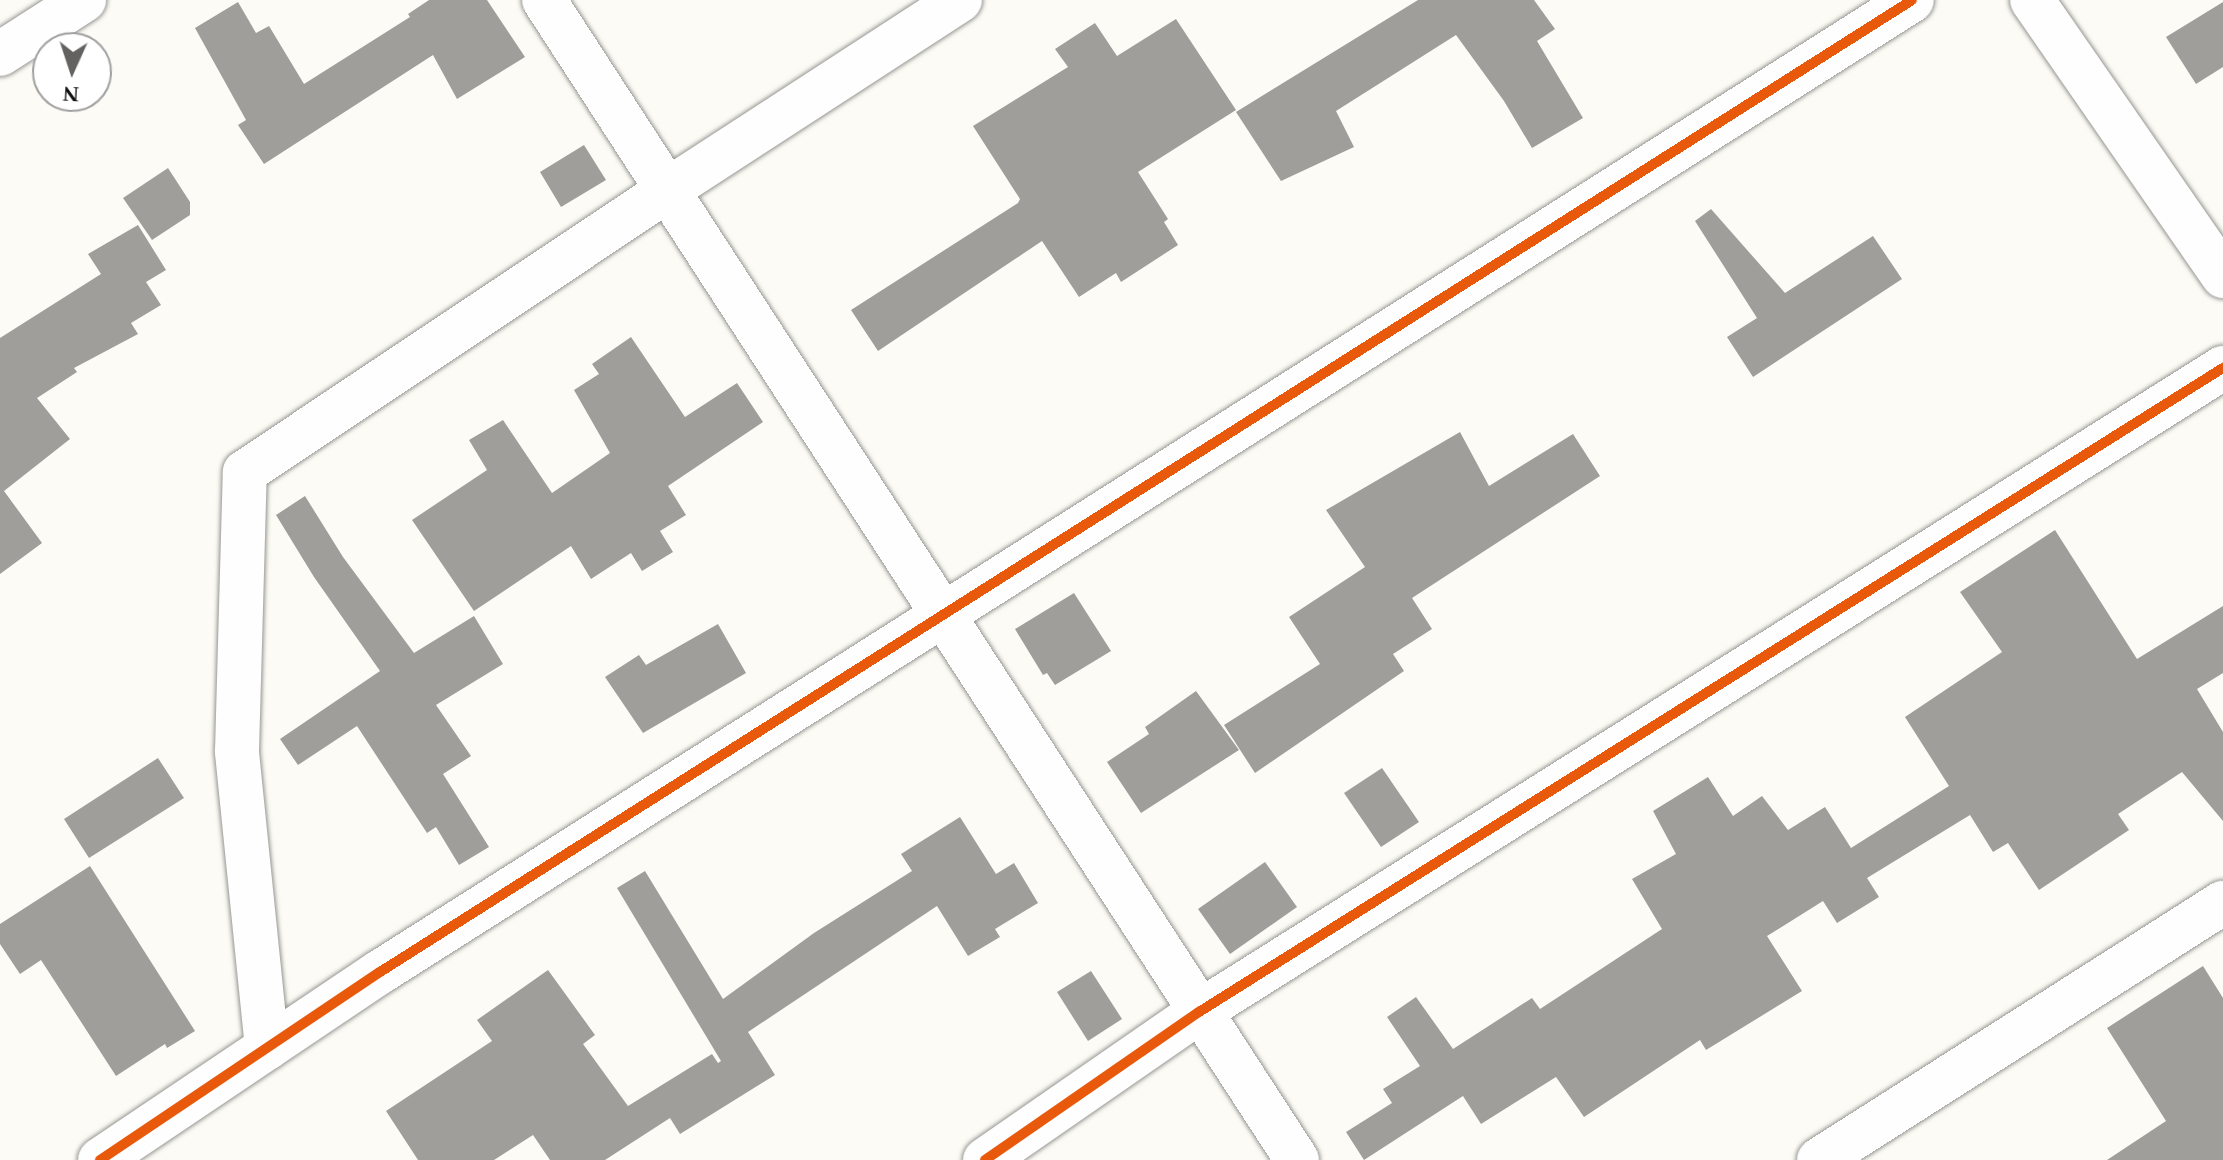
<!DOCTYPE html>
<style>
body{margin:0}
#map{position:relative;width:2223px;height:1160px;overflow:hidden;background:#fcfbf5;font-family:"Times New Roman",serif}
div>[style]{position:absolute}
.building>*{inset:0;background:#a09e9a}
.roads{filter:drop-shadow(0 0 2px #969693) drop-shadow(0 0 2px #969693)}
.street>*{height:44px;margin:-22px;padding:0 22px;transform-origin:22px;border-radius:22px;background:#fffefe}
.cycleway>*{height:10px;margin:-5px;padding:0 5px;transform-origin:5px;border-radius:5px;background:#e8590c}
span{translate:-50% -50%;white-space:nowrap;text-align:center;line-height:1.15;-webkit-text-stroke:8px #fff;paint-order:stroke}
.north{position:absolute;left:32px;top:32px;width:80px;height:80px;box-sizing:border-box;background:#fff;border:2px solid #9f9f9f;border-radius:50%;rotate:183deg;font-size:22px;font-weight:700;line-height:32px;text-align:center;color:#101010}
.north::after{content:'';display:block;margin:auto;width:28px;height:36px;background:#636260;clip-path:polygon(50% 0,100% 100%,50% 72%,0 100%)}
</style>
<div id="map">
<div class="building">
<div style="clip-path:polygon(429px 0,487px 0,525px 57px,457px 99px,433px 55px,264px 164px,238px 125px,246px 120px,195px 28px,238px 2px,256px 33px,269px 26px,304px 84px,410px 17px,408px 14px)"></div>
<div style="clip-path:polygon(1418px 0,1534px 0,1555px 29px,1537px 41px,1583px 118px,1532px 148px,1504px 101px,1456px 35px,1336px 111px,1354px 147px,1281px 181px,1236px 112px)"></div>
<div style="clip-path:polygon(2223px 2px,2223px 67px,2196px 84px,2166px 37px)"></div>
<div style="clip-path:polygon(1176px 19px,1236px 110px,1138px 172px,1168px 219px,1164px 222px,1178px 245px,1121px 282px,1116px 273px,1079px 297px,1042px 241px,878px 351px,851px 310px,1018px 203px,1020px 199px,973px 126px,1068px 67px,1055px 49px,1095px 23px,1117px 56px)"></div>
<div style="clip-path:polygon(584px 145px,606px 180px,561px 207px,540px 172px)"></div>
<div style="clip-path:polygon(168px 168px,190px 202px,190px 215px,152px 240px,123px 198px)"></div>
<div style="clip-path:polygon(1711px 209px,1785px 293px,1873px 236px,1902px 279px,1753px 377px,1727px 337px,1757px 318px,1695px 221px)"></div>
<div style="clip-path:polygon(138px 225px,166px 270px,146px 282px,161px 305px,131px 323px,138px 334px,74px 368px,77px 372px,37px 398px,70px 439px,4px 491px,42px 543px,0 574px,0 338px,101px 274px,88px 254px)"></div>
<div style="clip-path:polygon(631px 337px,685px 417px,737px 383px,763px 422px,668px 486px,686px 515px,660px 531px,673px 552px,642px 571px,631px 553px,591px 579px,571px 546px,474px 611px,412px 520px,487px 470px,469px 440px,503px 420px,552px 493px,610px 453px,574px 390px,599px 374px,592px 364px)"></div>
<div style="clip-path:polygon(1460px 432px,1489px 486px,1573px 434px,1600px 476px,1412px 598px,1432px 629px,1393px 654px,1404px 671px,1255px 773px,1224px 725px,1320px 664px,1289px 617px,1365px 567px,1326px 510px)"></div>
<div style="clip-path:polygon(305px 496px,343px 557px,414px 653px,474px 616px,503px 664px,436px 705px,471px 756px,443px 774px,489px 847px,459px 865px,436px 827px,427px 833px,357px 726px,298px 765px,280px 739px,380px 671px,314px 577px,276px 515px)"></div>
<div style="clip-path:polygon(2055px 530px,2137px 659px,2223px 606px,2223px 673px,2197px 689px,2223px 732px,2223px 821px,2182px 772px,2118px 814px,2129px 830px,2039px 890px,2008px 843px,1993px 852px,1970px 815px,1867px 878px,1879px 897px,1837px 923px,1823px 901px,1767px 936px,1802px 991px,1706px 1050px,1700px 1040px,1584px 1117px,1556px 1077px,1481px 1124px,1463px 1096px,1364px 1160px,1346px 1132px,1392px 1103px,1383px 1089px,1420px 1066px,1387px 1017px,1416px 997px,1453px 1049px,1532px 998px,1540px 1009px,1662px 929px,1632px 879px,1676px 854px,1653px 811px,1708px 777px,1733px 816px,1762px 796px,1788px 830px,1825px 807px,1851px 848px,1949px 786px,1905px 717px,2002px 652px,1960px 592px)"></div>
<div style="clip-path:polygon(1074px 593px,1111px 651px,1055px 685px,1047px 673px,1043px 675px,1015px 629px)"></div>
<div style="clip-path:polygon(718px 624px,746px 673px,643px 733px,605px 677px,639px 655px,646px 665px)"></div>
<div style="clip-path:polygon(1196px 691px,1239px 750px,1141px 813px,1107px 762px,1149px 734px,1145px 727px)"></div>
<div style="clip-path:polygon(158px 758px,184px 798px,89px 858px,64px 819px)"></div>
<div style="clip-path:polygon(1382px 768px,1419px 822px,1381px 847px,1344px 793px)"></div>
<div style="clip-path:polygon(960px 817px,996px 874px,1014px 863px,1038px 903px,995px 929px,1000px 937px,968px 956px,937px 906px,748px 1032px,775px 1075px,680px 1134px,670px 1118px,605px 1160px,550px 1160px,533px 1135px,494px 1160px,418px 1160px,386px 1111px,492px 1041px,477px 1020px,548px 970px,595px 1035px,583px 1044px,628px 1106px,712px 1054px,718px 1063px,721px 1061px,617px 888px,645px 871px,723px 999px,814px 933px,912px 871px,901px 854px)"></div>
<div style="clip-path:polygon(1265px 862px,1297px 907px,1230px 954px,1198px 909px)"></div>
<div style="clip-path:polygon(90px 866px,195px 1031px,167px 1048px,165px 1044px,116px 1076px,41px 960px,20px 974px,0 944px,0 924px)"></div>
<div style="clip-path:polygon(2203px 966px,2223px 998px,2223px 1160px,2107px 1160px,2166px 1121px,2107px 1028px)"></div>
<div style="clip-path:polygon(1091px 971px,1122px 1019px,1088px 1041px,1057px 992px)"></div>
</div>
<div class="roads">
<div class="street">
<div style="left:544px;top:0;width:1383px;rotate:57.01deg"></div>
<div style="left:2032px;top:0;width:336px;rotate:55.3deg"></div>
<div style="left:0;top:54px;width:100px;rotate:-32.7deg"></div>
<div style="left:267px;top:1048px;width:299px;rotate:-95.8deg"></div>
<div style="left:237px;top:751px;width:279px;rotate:-88.4deg"></div>
<div style="left:245px;top:472px;width:510px;rotate:-33.72deg"></div>
<div style="left:669px;top:189px;width:347px;rotate:-33deg"></div>
<div style="left:100px;top:1160px;width:337px;rotate:-33.9deg"></div>
<div style="left:380px;top:972px;width:1814px;rotate:-32.39deg"></div>
<div style="left:985px;top:1160px;width:260px;rotate:-34.7deg"></div>
<div style="left:1199px;top:1012px;width:1210px;rotate:-32.17deg"></div>
<div style="left:1819px;top:1160px;width:479px;rotate:-32.5deg"></div>
</div>
</div>
<div class="cycleway">
<div style="left:100px;top:1160px;width:337px;rotate:-33.9deg"></div>
<div style="left:380px;top:972px;width:1814px;rotate:-32.39deg"></div>
<div style="left:985px;top:1160px;width:260px;rotate:-34.7deg"></div>
<div style="left:1199px;top:1012px;width:1210px;rotate:-32.17deg"></div>
</div>
<div class="north">N</div>
</div>
